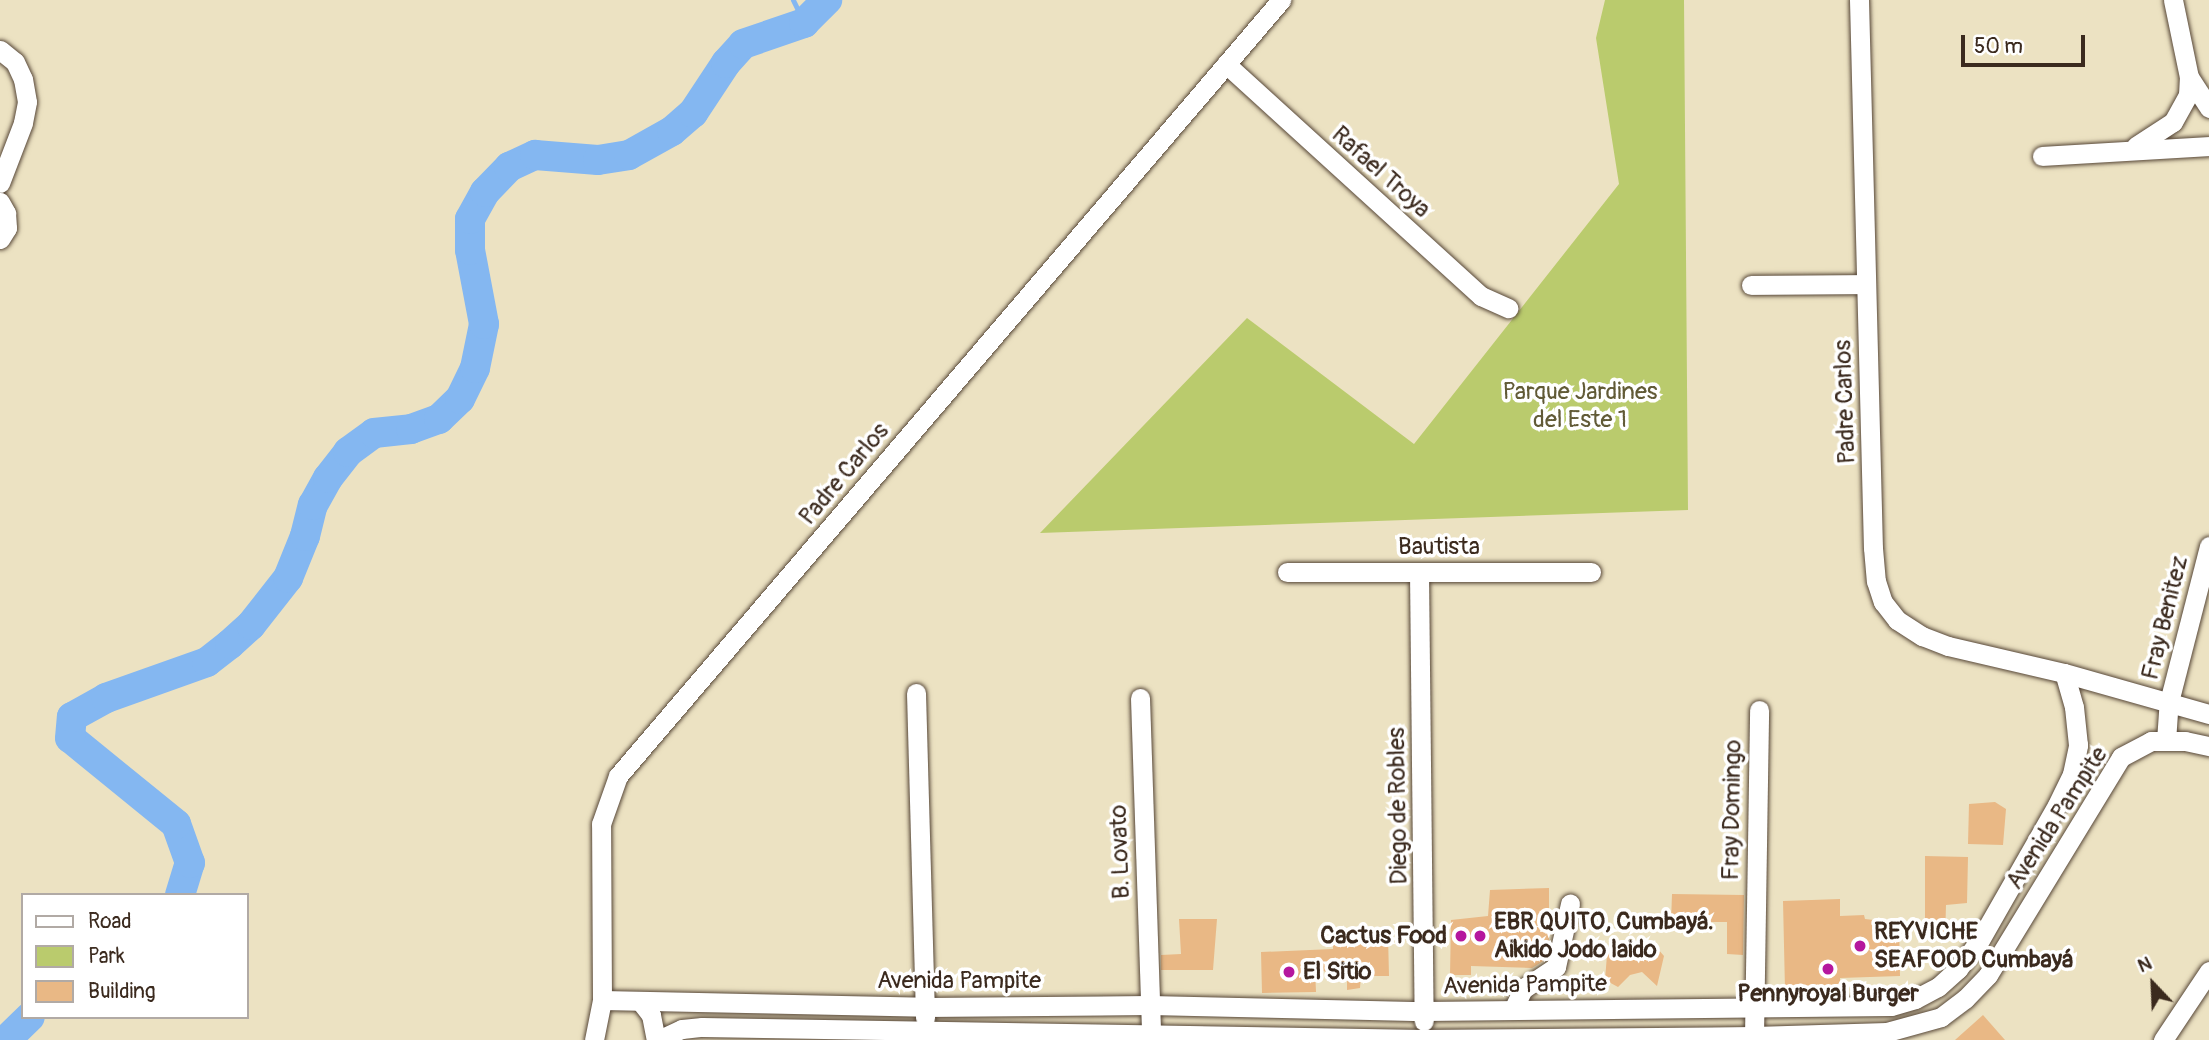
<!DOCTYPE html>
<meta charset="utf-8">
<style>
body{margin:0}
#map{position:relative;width:2209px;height:1040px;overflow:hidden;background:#ece2c2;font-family:Pangolin,sans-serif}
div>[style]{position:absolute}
.green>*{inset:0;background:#bacb6d}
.stream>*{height:5px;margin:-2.5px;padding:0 2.5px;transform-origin:2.5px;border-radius:2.5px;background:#84b7f1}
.river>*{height:30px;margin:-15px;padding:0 15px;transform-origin:15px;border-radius:15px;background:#84b7f1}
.building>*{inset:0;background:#e9b885}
.roads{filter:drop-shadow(0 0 2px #564637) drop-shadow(0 0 2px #564637)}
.minor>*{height:19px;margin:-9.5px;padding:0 9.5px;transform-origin:9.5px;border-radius:9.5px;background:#fff}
.dots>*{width:19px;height:19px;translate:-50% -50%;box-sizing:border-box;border:4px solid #fff;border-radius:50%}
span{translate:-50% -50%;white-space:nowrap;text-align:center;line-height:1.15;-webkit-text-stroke:7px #fff;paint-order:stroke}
.street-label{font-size:24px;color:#3b2a1e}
.park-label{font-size:24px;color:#615a36}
.poi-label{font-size:24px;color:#3b2a1e;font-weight:700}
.left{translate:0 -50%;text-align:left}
.right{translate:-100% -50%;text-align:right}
.legend{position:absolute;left:21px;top:893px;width:228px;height:126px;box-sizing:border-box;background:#fff;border:2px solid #b1aaa5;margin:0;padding:9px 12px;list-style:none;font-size:21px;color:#3b2a1e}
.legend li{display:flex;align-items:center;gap:14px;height:35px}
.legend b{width:35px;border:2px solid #b1aaa5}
.north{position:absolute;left:2118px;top:949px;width:70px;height:70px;-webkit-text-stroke:5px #fff;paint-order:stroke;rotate:337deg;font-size:19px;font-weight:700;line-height:28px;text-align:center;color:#3b2a1e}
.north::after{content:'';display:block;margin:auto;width:24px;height:32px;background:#3b2a1e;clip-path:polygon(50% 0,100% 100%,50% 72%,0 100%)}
.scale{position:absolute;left:1961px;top:35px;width:124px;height:32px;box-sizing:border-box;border:4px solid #3b2a1e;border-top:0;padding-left:9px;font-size:21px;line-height:24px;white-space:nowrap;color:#3b2a1e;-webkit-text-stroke:5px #fff;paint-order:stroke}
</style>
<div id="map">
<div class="green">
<div style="clip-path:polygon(1605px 0,1684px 0,1688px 510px,1040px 533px,1247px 318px,1414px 444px,1619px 184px,1596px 38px)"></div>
</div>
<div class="stream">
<div style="left:793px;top:0;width:25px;rotate:64deg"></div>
</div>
<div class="river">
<div style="left:180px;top:895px;width:34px;rotate:-73deg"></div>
<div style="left:190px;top:863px;width:41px;rotate:-109.7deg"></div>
<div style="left:176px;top:824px;width:136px;rotate:-140.9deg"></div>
<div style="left:70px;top:738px;width:21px;rotate:-85deg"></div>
<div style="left:72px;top:717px;width:39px;rotate:-29deg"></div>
<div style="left:106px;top:698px;width:107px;rotate:-19.6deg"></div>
<div style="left:207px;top:662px;width:29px;rotate:-38deg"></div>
<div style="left:230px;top:644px;width:28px;rotate:-42deg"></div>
<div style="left:251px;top:625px;width:60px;rotate:-51.8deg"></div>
<div style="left:288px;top:578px;width:45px;rotate:-68deg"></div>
<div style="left:305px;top:536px;width:32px;rotate:-76deg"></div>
<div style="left:313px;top:505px;width:31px;rotate:-61deg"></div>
<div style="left:328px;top:478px;width:33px;rotate:-52deg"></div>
<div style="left:348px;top:452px;width:32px;rotate:-36deg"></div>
<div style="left:374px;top:433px;width:37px;rotate:-6deg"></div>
<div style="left:411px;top:429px;width:30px;rotate:-20deg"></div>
<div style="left:439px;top:419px;width:29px;rotate:-44deg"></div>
<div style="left:460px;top:399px;width:34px;rotate:-64deg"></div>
<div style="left:475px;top:368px;width:45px;rotate:-78.4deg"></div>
<div style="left:484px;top:324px;width:75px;rotate:-100.7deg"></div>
<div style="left:470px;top:250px;width:31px;rotate:-90deg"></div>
<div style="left:470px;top:219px;width:31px;rotate:-61deg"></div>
<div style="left:485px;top:192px;width:35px;rotate:-46deg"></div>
<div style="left:509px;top:167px;width:29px;rotate:-25deg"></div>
<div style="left:535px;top:155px;width:63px;rotate:4.5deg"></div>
<div style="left:598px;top:160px;width:31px;rotate:-9deg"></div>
<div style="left:629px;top:155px;width:49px;rotate:-29.2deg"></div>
<div style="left:672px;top:131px;width:28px;rotate:-41deg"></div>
<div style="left:693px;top:113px;width:60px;rotate:-56.6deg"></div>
<div style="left:726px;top:63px;width:25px;rotate:-48deg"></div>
<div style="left:743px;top:44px;width:65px;rotate:-19deg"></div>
<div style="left:804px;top:23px;width:33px;rotate:-45deg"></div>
<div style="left:6px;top:1040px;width:33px;rotate:-44deg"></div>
</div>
<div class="building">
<div style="clip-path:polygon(1995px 802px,2006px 809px,2003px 845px,1968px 844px,1969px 804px)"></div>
<div style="clip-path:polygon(1925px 856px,1968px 857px,1967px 903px,1946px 905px,1945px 940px,1925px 938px)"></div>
<div style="clip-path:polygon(1549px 888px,1549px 941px,1545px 960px,1532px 968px,1471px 966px,1471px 975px,1450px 975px,1451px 920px,1488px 916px,1490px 890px)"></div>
<div style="clip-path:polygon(1672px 894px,1744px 895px,1743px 955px,1727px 954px,1727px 922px,1671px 922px)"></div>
<div style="clip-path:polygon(1840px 899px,1840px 916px,1864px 915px,1865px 919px,1899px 923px,1900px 976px,1840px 978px,1840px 988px,1785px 990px,1783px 901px)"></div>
<div style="clip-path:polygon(1179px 919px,1217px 919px,1213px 970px,1161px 970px,1161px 955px,1181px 954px)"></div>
<div style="clip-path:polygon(1388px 935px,1389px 976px,1361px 976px,1360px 988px,1347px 990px,1347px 977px,1315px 969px,1316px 992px,1262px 993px,1261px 952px,1333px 949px,1333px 942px,1345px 937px)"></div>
<div style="clip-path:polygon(1621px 941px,1635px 952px,1651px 941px,1664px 956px,1657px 986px,1642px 972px,1630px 975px,1618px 987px,1605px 980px,1607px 955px)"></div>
<div style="clip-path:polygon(1983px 1015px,2005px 1040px,1955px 1040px)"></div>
</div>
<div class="roads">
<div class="minor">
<div style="left:1859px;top:0;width:548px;rotate:88.54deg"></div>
<div style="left:1873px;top:548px;width:33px;rotate:85deg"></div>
<div style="left:1876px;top:581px;width:22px;rotate:72deg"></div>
<div style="left:1883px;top:602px;width:23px;rotate:52deg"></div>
<div style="left:1897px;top:620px;width:30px;rotate:33deg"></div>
<div style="left:1922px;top:636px;width:28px;rotate:21deg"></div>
<div style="left:1948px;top:646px;width:119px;rotate:13.1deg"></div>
<div style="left:2064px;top:673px;width:151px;rotate:15.8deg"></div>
<div style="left:2173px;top:0;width:79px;rotate:78.3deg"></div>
<div style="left:2189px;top:77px;width:37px;rotate:57deg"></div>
<div style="left:0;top:50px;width:19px;rotate:39deg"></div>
<div style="left:15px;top:62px;width:19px;rotate:65deg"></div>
<div style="left:23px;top:79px;width:23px;rotate:80deg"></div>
<div style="left:27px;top:102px;width:21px;rotate:101deg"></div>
<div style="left:23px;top:123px;width:64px;rotate:111deg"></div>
<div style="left:1226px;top:64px;width:345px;rotate:42.3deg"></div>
<div style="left:1481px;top:296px;width:30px;rotate:24deg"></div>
<div style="left:2136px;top:146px;width:44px;rotate:-33deg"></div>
<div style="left:2173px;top:122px;width:31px;rotate:-61deg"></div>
<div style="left:2188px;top:95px;width:18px;rotate:-87deg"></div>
<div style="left:2042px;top:156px;width:167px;rotate:-3.4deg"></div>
<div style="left:0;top:202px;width:13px;rotate:61deg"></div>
<div style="left:6px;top:213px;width:15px;rotate:86deg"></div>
<div style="left:7px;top:228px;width:13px;rotate:122deg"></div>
<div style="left:1751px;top:285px;width:115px;rotate:-0.5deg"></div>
<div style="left:1287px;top:572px;width:304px"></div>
<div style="left:1419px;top:572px;width:449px;rotate:89.4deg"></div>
<div style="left:916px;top:693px;width:325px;rotate:88.4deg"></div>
<div style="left:1140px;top:698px;width:338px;rotate:88.1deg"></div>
<div style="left:2166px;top:741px;width:39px;rotate:-86deg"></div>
<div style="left:2169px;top:702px;width:161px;rotate:-75.6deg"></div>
<div style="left:602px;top:1000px;width:323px;rotate:1.2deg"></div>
<div style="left:925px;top:1007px;width:225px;rotate:-0.5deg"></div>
<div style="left:1150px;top:1005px;width:274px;rotate:1.3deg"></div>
<div style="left:1424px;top:1011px;width:467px;rotate:-0.6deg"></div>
<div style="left:1891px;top:1006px;width:25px;rotate:-16deg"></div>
<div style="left:1915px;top:999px;width:26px;rotate:-28deg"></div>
<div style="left:1938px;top:987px;width:27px;rotate:-42deg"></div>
<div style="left:1958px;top:969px;width:36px;rotate:-53deg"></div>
<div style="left:1980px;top:940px;width:155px;rotate:-60.3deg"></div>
<div style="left:2057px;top:805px;width:34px;rotate:-64deg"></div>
<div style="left:2072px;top:774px;width:30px;rotate:-78deg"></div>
<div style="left:2078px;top:745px;width:38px;rotate:-96deg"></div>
<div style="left:2074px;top:707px;width:35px;rotate:-106deg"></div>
<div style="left:640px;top:1001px;width:18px;rotate:52deg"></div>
<div style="left:651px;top:1015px;width:25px;rotate:79deg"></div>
<div style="left:1513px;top:1010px;width:23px;rotate:-65deg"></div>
<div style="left:1523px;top:989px;width:40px;rotate:-34deg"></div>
<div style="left:1556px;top:967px;width:65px;rotate:-77.5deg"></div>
<div style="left:1754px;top:1036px;width:326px;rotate:-89.1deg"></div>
<div style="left:594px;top:1040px;width:41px;rotate:-78.7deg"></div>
<div style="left:602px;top:1000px;width:176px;rotate:-90.3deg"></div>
<div style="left:601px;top:824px;width:51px;rotate:-70.5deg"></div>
<div style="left:618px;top:776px;width:1021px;rotate:-49.49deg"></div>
<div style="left:658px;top:1040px;width:26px;rotate:-25deg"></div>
<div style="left:682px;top:1029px;width:20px;rotate:-6deg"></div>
<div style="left:702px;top:1027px;width:721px;rotate:0.95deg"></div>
<div style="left:1423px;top:1039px;width:331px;rotate:-0.5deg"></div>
<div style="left:1754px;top:1036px;width:133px;rotate:-1.7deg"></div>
<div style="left:1887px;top:1032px;width:56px;rotate:-15.5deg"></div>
<div style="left:1941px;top:1017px;width:30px;rotate:-37deg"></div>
<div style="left:1965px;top:999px;width:33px;rotate:-46deg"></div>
<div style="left:1988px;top:975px;width:255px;rotate:-58.6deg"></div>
<div style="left:2121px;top:757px;width:34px;rotate:-28deg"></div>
<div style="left:2151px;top:741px;width:34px"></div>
<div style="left:2185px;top:741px;width:25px;rotate:12deg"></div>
<div style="left:2163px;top:1040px;width:83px;rotate:-56.3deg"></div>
</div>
</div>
<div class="dots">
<div style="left:1461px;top:936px;background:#b5179e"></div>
<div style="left:1480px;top:936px;background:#b5179e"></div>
<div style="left:1860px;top:946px;background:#b5179e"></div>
<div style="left:1828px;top:969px;background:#b5179e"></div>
<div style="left:1289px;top:972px;background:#b5179e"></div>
</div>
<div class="street-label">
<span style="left:1381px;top:172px;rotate:42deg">Rafael Troya</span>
<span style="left:1845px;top:402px;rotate:-92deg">Padre Carlos</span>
<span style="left:844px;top:474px;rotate:-50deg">Padre Carlos</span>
<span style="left:1439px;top:547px">Bautista</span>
<span style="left:2165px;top:618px;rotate:-76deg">Fray Benitez</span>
<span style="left:1398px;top:806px;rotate:-91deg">Diego de Robles</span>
<span style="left:1732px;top:810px;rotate:-89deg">Fray Domingo</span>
<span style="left:2057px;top:818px;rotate:-57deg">Avenida Pampite</span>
<span style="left:1120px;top:852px;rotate:-92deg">B. Lovato</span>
<span style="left:959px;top:981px">Avenida Pampite</span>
<span style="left:1525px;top:985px;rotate:-1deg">Avenida Pampite</span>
</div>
<div class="park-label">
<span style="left:1580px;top:406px">Parque Jardines<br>del Este 1</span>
</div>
<div class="poi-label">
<span class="left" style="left:1494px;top:936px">EBR QUITO, Cumbayá.<br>Aikido Jodo laido</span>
<span class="left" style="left:1874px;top:946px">REYVICHE<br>SEAFOOD Cumbayá</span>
<span class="right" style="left:1447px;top:936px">Cactus Food</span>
<span class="left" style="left:1303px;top:972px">El Sitio</span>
<span style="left:1828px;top:994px">Pennyroyal Burger</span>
</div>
<ul class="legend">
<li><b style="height:9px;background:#fff"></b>Road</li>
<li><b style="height:19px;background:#bacb6d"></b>Park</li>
<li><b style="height:19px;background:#e9b885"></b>Building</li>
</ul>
<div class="north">N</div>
<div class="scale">50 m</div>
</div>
